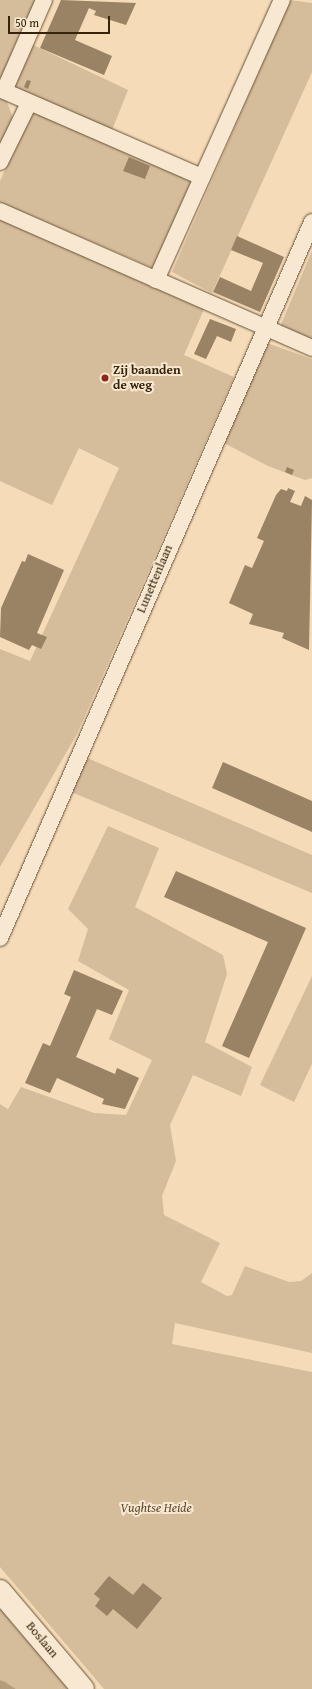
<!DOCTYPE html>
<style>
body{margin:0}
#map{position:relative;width:312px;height:1689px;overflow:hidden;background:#f5dbb8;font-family:"Gentium Book Plus",serif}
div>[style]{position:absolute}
.green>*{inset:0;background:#d5bc9a}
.water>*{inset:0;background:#b49d7d}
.building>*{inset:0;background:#998364}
.roads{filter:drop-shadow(0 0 1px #665236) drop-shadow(0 0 1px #665236)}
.minor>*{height:16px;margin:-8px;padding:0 8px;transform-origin:8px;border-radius:8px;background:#f8e8d1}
.secondary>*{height:22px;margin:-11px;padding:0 11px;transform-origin:11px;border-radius:11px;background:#f8e8d1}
.dots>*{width:11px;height:11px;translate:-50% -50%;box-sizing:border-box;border:2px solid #f8e8d1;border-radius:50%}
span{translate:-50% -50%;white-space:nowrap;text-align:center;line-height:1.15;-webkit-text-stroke:4px #f8e8d1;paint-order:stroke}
.poi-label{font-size:13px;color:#36240a;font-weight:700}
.left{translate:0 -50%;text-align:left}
.street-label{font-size:13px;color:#36240a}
.park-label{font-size:13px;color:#5e4a2e;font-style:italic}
.scale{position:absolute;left:8px;top:16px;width:102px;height:18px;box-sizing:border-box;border:2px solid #36240a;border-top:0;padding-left:5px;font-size:12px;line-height:14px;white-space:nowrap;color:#36240a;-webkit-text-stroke:3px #f8e8d1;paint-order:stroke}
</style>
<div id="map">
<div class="green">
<div style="clip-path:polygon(0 0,40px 0,7px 76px,0 78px)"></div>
<div style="clip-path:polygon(290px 0,312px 3px,312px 72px,212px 293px,172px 272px)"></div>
<div style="clip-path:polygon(31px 44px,128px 90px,112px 130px,13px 86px)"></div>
<div style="clip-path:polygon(0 97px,6px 99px,13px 118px,0 146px)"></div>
<div style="clip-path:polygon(32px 109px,195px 179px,153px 268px,0 202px,0 181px)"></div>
<div style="clip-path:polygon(0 219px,205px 307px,184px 355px,234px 377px,77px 734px,0 867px,0 649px,30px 661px,119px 468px,79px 448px,52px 505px,0 481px)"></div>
<div style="clip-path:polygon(312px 251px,312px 343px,279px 329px)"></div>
<div style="clip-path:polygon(267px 343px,312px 359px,312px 478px,305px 480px,268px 466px,222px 442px)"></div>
<div style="clip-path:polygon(85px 757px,312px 855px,312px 893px,69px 791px)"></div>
<div style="clip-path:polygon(108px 826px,159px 848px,135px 907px,223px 955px,227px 974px,205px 1042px,252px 1067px,241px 1096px,193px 1075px,170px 1125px,176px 1161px,162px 1196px,164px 1215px,220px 1243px,201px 1282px,227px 1296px,232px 1295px,245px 1266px,289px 1282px,301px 1281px,312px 1273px,312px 1353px,175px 1323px,172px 1344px,312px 1372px,312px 1689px,104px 1689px,0 1567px,0 1104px,8px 1109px,21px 1087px,94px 1113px,126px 1115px,152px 1060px,109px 1039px,129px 990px,78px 961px,88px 929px,68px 909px)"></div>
<div style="clip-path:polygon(312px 976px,312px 1064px,294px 1102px,260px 1085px)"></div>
<div style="clip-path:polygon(0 1599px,75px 1689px,16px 1689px,0 1680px)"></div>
</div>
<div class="water">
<div style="clip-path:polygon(0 1680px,5px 1682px,16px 1689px,0 1689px)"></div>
</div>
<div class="building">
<div style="clip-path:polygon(61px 0,136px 3px,126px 25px,94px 15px,96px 11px,89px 8px,75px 40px,112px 56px,104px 75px,40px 48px)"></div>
<div style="clip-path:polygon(27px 80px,31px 81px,28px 89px,24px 87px)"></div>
<div style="clip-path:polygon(129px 157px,150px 166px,145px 179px,123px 171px)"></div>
<div style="clip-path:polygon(237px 236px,284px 257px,260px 312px,213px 292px,220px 277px,251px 291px,263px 263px,231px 250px)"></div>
<div style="clip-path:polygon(210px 319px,236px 329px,231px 342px,217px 336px,206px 359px,194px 354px)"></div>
<div style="clip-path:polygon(287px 467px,294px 470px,292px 475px,285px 472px)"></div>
<div style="clip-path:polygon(288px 488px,295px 491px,290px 502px,301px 506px,305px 496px,312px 500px,309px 650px,282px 638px,284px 633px,249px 624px,253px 614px,229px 603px,245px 565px,252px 568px,264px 541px,257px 538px,276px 495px,281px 489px,287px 491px)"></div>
<div style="clip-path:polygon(28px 554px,64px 570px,37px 633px,47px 637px,41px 649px,32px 645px,29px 650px,0 637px,1px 608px,22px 561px,25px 562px)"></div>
<div style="clip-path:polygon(223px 762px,312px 801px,312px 832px,212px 788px)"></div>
<div style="clip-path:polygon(176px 871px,306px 928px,249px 1058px,222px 1046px,268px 942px,164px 897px)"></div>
<div style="clip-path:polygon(74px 970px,123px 991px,112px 1015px,97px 1009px,76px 1057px,115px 1074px,117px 1068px,139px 1078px,125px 1109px,102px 1104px,104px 1099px,57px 1078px,50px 1093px,25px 1083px,43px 1043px,50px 1046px,71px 997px,64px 994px)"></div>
<div style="clip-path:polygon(109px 1576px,133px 1595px,143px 1583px,162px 1598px,137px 1629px,113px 1609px,107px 1616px,95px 1606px,100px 1599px,94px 1594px)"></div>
</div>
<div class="roads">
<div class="minor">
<div style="left:44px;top:0;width:99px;rotate:113.7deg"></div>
<div style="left:4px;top:91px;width:216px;rotate:23.5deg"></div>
<div style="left:0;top:162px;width:66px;rotate:-63.8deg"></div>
<div style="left:0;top:211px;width:341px;rotate:23.7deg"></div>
<div style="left:156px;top:280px;width:307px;rotate:-65.8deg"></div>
<div style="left:0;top:938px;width:781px;rotate:-66.45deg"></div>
</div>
<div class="secondary">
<div style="left:0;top:1591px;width:128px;rotate:49.7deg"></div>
</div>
</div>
<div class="dots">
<div style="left:105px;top:378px;background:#8f2418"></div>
</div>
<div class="poi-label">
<span class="left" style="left:113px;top:378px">Zij baanden<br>de weg</span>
</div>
<div class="street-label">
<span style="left:155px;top:579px;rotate:-67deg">Lunettenlaan</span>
<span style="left:42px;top:1640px;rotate:50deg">Boslaan</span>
</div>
<div class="park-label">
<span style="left:156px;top:1508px">Vughtse Heide</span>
</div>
<div class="scale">50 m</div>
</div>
